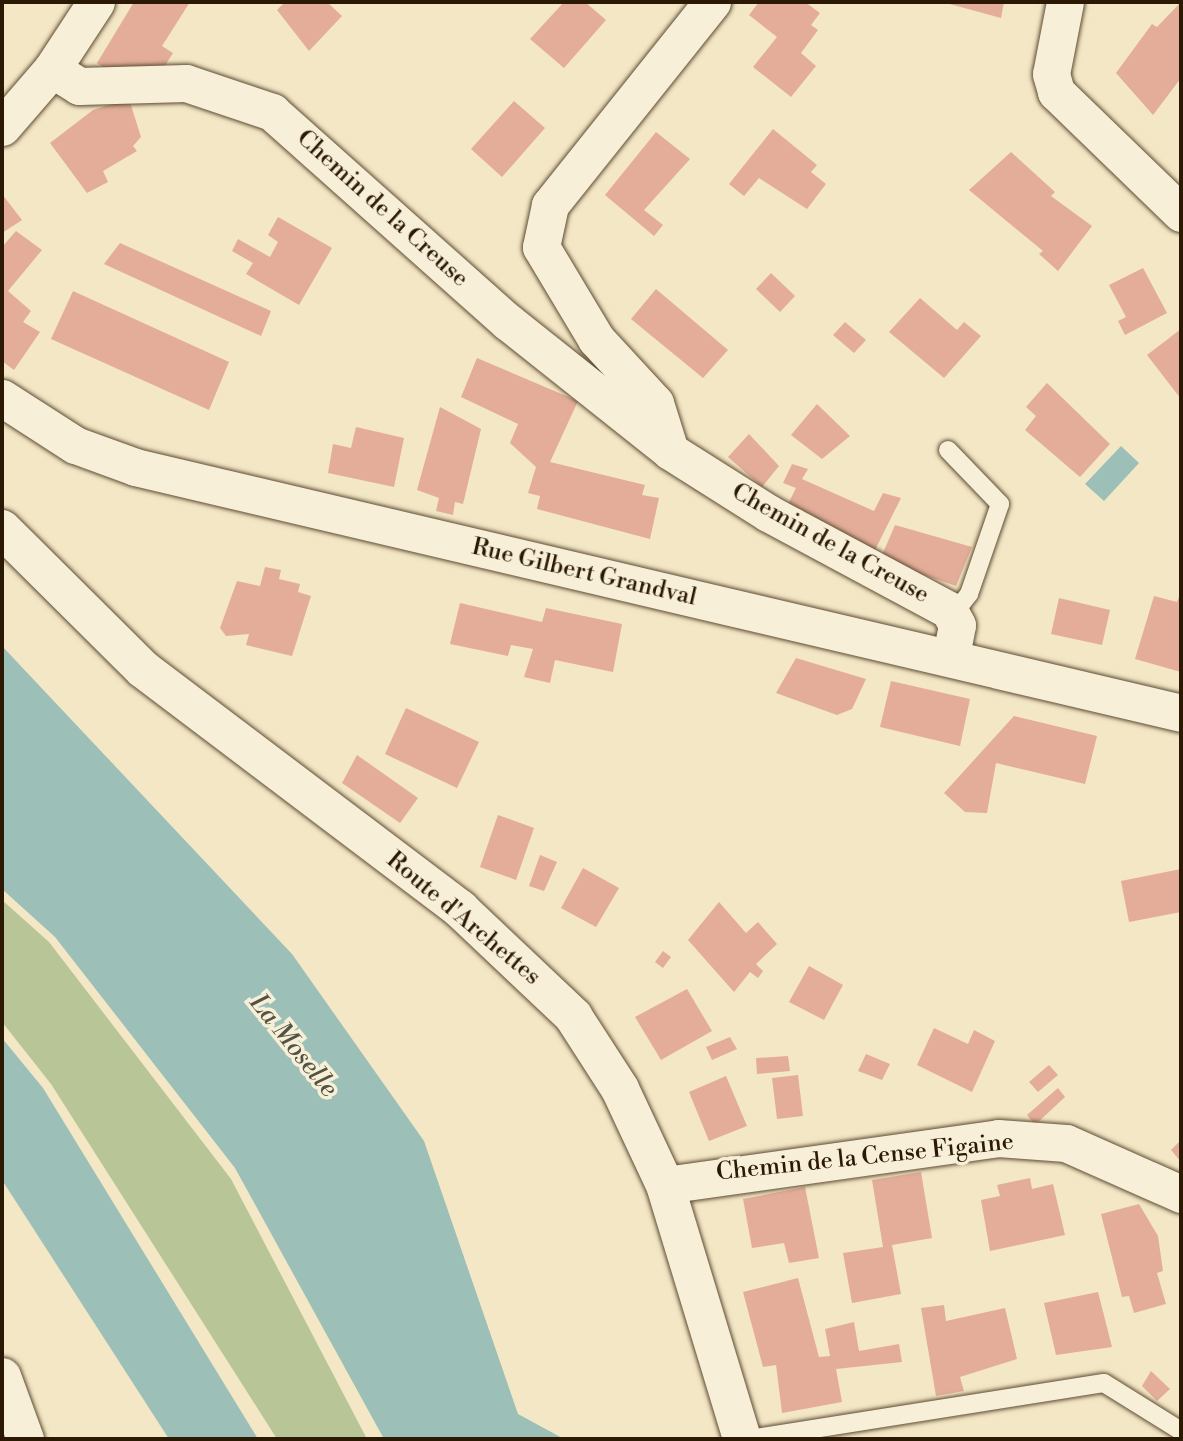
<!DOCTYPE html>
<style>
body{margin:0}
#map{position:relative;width:1183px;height:1441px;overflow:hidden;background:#f4e7c5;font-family:"Libre Bodoni",serif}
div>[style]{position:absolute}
.green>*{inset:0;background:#b8c697}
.water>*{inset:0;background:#9cbfb8}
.building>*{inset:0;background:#e3ad99}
.roads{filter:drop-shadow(0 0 2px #5d4c34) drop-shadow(0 0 2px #5d4c34)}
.lane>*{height:18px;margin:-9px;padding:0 9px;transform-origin:9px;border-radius:9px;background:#f8efd9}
.street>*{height:37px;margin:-18.5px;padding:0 18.5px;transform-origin:18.5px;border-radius:18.5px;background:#f8efd9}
.secondary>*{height:38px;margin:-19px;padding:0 19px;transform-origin:19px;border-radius:19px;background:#f8efd9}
span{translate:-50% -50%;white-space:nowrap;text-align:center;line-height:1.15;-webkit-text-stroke:7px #f8efd9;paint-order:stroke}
.street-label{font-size:24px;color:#2b1903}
.water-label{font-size:26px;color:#535342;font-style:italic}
.frame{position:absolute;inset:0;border:4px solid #2b1903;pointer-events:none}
</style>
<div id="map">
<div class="green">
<div style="clip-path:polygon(2px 900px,49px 942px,231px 1179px,367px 1439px,277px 1439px,51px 1084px,2px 1022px)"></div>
</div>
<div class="water">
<div style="clip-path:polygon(1121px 446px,1139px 463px,1104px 501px,1085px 484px)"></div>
<div style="clip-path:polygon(2px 646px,292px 954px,424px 1141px,518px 1414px,564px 1439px,384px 1439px,235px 1168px,55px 937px,2px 889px)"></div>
<div style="clip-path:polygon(2px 1038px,43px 1088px,258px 1439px,169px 1439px,2px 1180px)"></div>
</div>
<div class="building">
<div style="clip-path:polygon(134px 2px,190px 2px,162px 46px,173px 53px,161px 72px,145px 74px,131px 66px,116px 75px,97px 63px)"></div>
<div style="clip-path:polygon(285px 2px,327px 2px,342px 16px,309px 51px,277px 10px)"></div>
<div style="clip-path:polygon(564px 2px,585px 2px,606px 20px,564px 68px,530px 39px)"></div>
<div style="clip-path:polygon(759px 2px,805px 2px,820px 13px,811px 25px,818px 30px,801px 53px,816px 66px,791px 97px,753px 67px,777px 37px,749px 15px)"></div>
<div style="clip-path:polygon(1004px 2px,1001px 18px,946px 3px,946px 2px)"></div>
<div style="clip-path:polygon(1181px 2px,1181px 78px,1153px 115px,1116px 73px,1152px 24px,1157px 27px)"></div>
<div style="clip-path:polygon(129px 99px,141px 137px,133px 146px,137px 151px,103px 171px,108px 182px,87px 193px,50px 143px,93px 110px)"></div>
<div style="clip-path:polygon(514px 101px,545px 128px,502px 177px,471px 149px)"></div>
<div style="clip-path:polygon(773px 129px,817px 165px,811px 172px,826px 184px,807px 209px,759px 178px,744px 196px,729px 184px)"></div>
<div style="clip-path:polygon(656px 132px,690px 159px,644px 210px,663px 225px,654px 236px,605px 195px)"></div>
<div style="clip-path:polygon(1011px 152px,1055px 192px,1051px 196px,1092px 226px,1058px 271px,1039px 254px,1043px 251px,969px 190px)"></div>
<div style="clip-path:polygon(2px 194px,22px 220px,2px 233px)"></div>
<div style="clip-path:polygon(278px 217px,332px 248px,299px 305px,246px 274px,253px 263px,232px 251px,238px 239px,270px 257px,278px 242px,268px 235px)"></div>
<div style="clip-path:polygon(16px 231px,42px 250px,8px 291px,31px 311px,23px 322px,40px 332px,14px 370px,2px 361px,2px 247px)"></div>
<div style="clip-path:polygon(120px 243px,271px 311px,261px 336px,104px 264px)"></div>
<div style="clip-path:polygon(1143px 268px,1167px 313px,1125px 335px,1118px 321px,1126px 317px,1109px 285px)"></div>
<div style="clip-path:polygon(771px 273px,795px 296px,780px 312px,756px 289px)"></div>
<div style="clip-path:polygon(656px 289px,728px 350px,703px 378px,631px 319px)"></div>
<div style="clip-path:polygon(73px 291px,229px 362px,209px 410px,51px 339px)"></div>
<div style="clip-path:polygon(920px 298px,957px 330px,964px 322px,981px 336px,944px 378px,889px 332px)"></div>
<div style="clip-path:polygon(845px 322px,866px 340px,854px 353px,833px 335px)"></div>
<div style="clip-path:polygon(1181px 329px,1181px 399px,1147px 355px)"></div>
<div style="clip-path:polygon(477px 358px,578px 401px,550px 462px,645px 485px,642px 495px,659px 498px,650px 539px,537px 509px,540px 496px,528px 493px,536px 467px,510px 443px,518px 424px,461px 397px)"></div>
<div style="clip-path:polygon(1047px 383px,1110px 444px,1080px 477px,1025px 430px,1036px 416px,1026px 407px)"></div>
<div style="clip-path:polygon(817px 404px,850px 436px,822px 459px,791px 435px)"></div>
<div style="clip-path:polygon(440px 407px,481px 429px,463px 504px,455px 502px,453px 515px,436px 511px,439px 498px,417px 490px)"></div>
<div style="clip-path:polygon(356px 427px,404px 438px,394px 487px,328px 473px,333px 444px,351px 448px)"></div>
<div style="clip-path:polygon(749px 434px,779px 466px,762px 487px,728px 457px)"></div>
<div style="clip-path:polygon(792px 464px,808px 469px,802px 479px,874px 511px,883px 493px,901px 498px,872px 556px,785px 510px,796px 488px,783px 483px)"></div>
<div style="clip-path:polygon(895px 525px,972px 547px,956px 586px,880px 560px)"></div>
<div style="clip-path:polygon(265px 567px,281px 570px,279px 579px,300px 584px,298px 592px,311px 596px,292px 656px,246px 645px,249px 634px,226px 636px,220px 628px,237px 581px,260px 586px)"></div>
<div style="clip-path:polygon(1181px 592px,1181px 672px,1135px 659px,1154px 596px,1177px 602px)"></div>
<div style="clip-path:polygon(1059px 598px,1110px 610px,1102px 645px,1051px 634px)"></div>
<div style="clip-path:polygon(460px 603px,542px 622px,546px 608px,622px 624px,613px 672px,555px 660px,550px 683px,524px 677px,533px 649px,511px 645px,508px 656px,450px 644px)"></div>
<div style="clip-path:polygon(796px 658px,866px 679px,852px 709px,837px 715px,776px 693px)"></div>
<div style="clip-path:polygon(891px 681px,970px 699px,960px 746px,880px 727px)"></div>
<div style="clip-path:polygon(406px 708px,479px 742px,457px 788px,385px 754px)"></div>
<div style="clip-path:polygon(1014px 716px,1097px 736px,1085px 784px,996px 763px,987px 813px,965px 812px,944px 793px)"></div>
<div style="clip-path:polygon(357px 755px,418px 798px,400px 823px,342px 783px)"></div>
<div style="clip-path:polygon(498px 815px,534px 828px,516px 880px,480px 867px)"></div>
<div style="clip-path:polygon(540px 855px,557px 862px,544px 891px,529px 886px)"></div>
<div style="clip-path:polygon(583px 868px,619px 888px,596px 927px,561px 908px)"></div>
<div style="clip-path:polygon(1181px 869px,1181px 912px,1129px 922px,1121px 881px)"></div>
<div style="clip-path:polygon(719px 902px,746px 933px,758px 922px,777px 944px,756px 964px,763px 971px,758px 978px,750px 972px,734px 992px,688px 940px)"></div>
<div style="clip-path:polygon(663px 951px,671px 957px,663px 968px,655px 962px)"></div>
<div style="clip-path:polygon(809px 966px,843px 985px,824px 1020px,789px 1002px)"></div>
<div style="clip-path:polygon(687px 989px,712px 1031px,661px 1060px,635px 1017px)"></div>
<div style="clip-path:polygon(934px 1028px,968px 1044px,974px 1030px,995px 1041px,972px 1092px,917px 1065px)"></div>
<div style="clip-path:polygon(730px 1037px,737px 1049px,712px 1060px,706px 1047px)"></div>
<div style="clip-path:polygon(866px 1054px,890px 1064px,882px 1080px,858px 1071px)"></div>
<div style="clip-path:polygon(788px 1056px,790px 1071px,757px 1074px,756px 1058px)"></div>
<div style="clip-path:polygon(1049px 1065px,1058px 1075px,1038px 1092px,1029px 1082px)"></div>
<div style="clip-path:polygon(798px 1075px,803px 1116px,777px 1119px,772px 1078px)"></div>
<div style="clip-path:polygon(726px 1076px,747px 1126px,709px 1141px,689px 1092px)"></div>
<div style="clip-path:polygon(1058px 1088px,1065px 1097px,1035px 1125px,1027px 1115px)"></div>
<div style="clip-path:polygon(1181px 1140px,1181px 1162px,1171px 1150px)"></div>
<div style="clip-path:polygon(921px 1172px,932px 1238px,892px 1245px,901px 1294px,852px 1303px,843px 1253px,883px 1247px,872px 1180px)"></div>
<div style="clip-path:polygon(1030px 1178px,1032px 1189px,1053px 1184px,1065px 1235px,990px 1251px,981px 1200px,1000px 1196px,997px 1185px)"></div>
<div style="clip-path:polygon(805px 1187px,819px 1258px,789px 1263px,784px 1243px,752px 1248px,743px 1199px)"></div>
<div style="clip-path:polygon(1139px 1204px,1158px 1236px,1163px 1271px,1157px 1273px,1166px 1304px,1134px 1313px,1129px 1296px,1122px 1297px,1101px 1214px)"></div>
<div style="clip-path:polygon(798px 1278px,819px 1357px,830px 1356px,825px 1329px,854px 1322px,859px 1351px,899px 1344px,902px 1362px,836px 1369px,842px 1402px,782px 1413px,776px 1365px,763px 1367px,743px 1292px)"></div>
<div style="clip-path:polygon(1098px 1292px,1112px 1347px,1056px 1355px,1044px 1303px)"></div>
<div style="clip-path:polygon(944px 1305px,946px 1321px,1005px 1308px,1017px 1359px,960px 1377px,964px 1391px,936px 1396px,921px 1308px)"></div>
<div style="clip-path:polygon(1151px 1371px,1170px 1389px,1157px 1401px,1142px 1386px)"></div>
</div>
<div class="roads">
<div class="lane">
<div style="left:948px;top:450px;width:75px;rotate:46.1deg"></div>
<div style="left:1000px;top:504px;width:95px;rotate:109deg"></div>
<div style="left:969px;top:594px;width:28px;rotate:128deg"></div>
<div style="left:750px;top:1439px;width:358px;rotate:-9deg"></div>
<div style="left:1104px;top:1383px;width:91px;rotate:31.9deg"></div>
</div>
<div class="street">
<div style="left:712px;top:2px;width:260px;rotate:128.6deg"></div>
<div style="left:550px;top:205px;width:43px;rotate:102.1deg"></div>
<div style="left:541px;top:247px;width:107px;rotate:59.1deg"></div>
<div style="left:596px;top:339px;width:87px;rotate:47.3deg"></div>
<div style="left:655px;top:403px;width:50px;rotate:72.6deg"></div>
<div style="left:670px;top:451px;width:116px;rotate:32.3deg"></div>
<div style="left:768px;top:513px;width:205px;rotate:28.2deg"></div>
<div style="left:949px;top:610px;width:17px;rotate:62deg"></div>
<div style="left:957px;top:625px;width:33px;rotate:101deg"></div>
<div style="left:1065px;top:2px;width:73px;rotate:101deg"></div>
<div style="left:1051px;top:74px;width:19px;rotate:74deg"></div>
<div style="left:1056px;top:92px;width:174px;rotate:44.1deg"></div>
<div style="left:52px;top:69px;width:32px;rotate:32deg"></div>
<div style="left:79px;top:86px;width:107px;rotate:-1.6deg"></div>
<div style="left:186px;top:83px;width:91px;rotate:18.6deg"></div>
<div style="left:272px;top:112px;width:316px;rotate:41.7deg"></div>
<div style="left:508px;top:322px;width:207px;rotate:38.5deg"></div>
<div style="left:2px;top:127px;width:77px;rotate:-49.2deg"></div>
<div style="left:52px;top:69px;width:80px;rotate:-56.7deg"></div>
<div style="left:2px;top:398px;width:87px;rotate:32.8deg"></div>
<div style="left:75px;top:445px;width:64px;rotate:20.1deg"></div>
<div style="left:135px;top:467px;width:1075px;rotate:13.23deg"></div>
<div style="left:665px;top:1185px;width:336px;rotate:-8deg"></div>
<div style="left:998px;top:1138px;width:68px;rotate:4.2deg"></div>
<div style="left:1066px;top:1143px;width:126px;rotate:23.9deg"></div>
<div style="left:2px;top:1376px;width:67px;rotate:69.9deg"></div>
</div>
<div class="secondary">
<div style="left:2px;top:529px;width:199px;rotate:44.8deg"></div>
<div style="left:143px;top:669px;width:398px;rotate:37.1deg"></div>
<div style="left:460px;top:909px;width:156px;rotate:43.4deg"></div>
<div style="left:573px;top:1016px;width:87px;rotate:57.2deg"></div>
<div style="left:620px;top:1089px;width:106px;rotate:64.9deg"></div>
<div style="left:665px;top:1185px;width:265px;rotate:73.1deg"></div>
</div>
</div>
<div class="street-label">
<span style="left:382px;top:209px;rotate:42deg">Chemin de la Creuse</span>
<span style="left:830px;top:544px;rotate:29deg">Chemin de la Creuse</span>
<span style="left:584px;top:573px;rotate:13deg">Rue Gilbert Grandval</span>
<span style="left:463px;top:919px;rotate:40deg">Route d'Archettes</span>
<span style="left:865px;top:1158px;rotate:-6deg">Chemin de la Cense Figaine</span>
</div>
<div class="water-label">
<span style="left:293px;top:1046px;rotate:51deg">La Moselle</span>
</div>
<div class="frame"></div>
</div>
